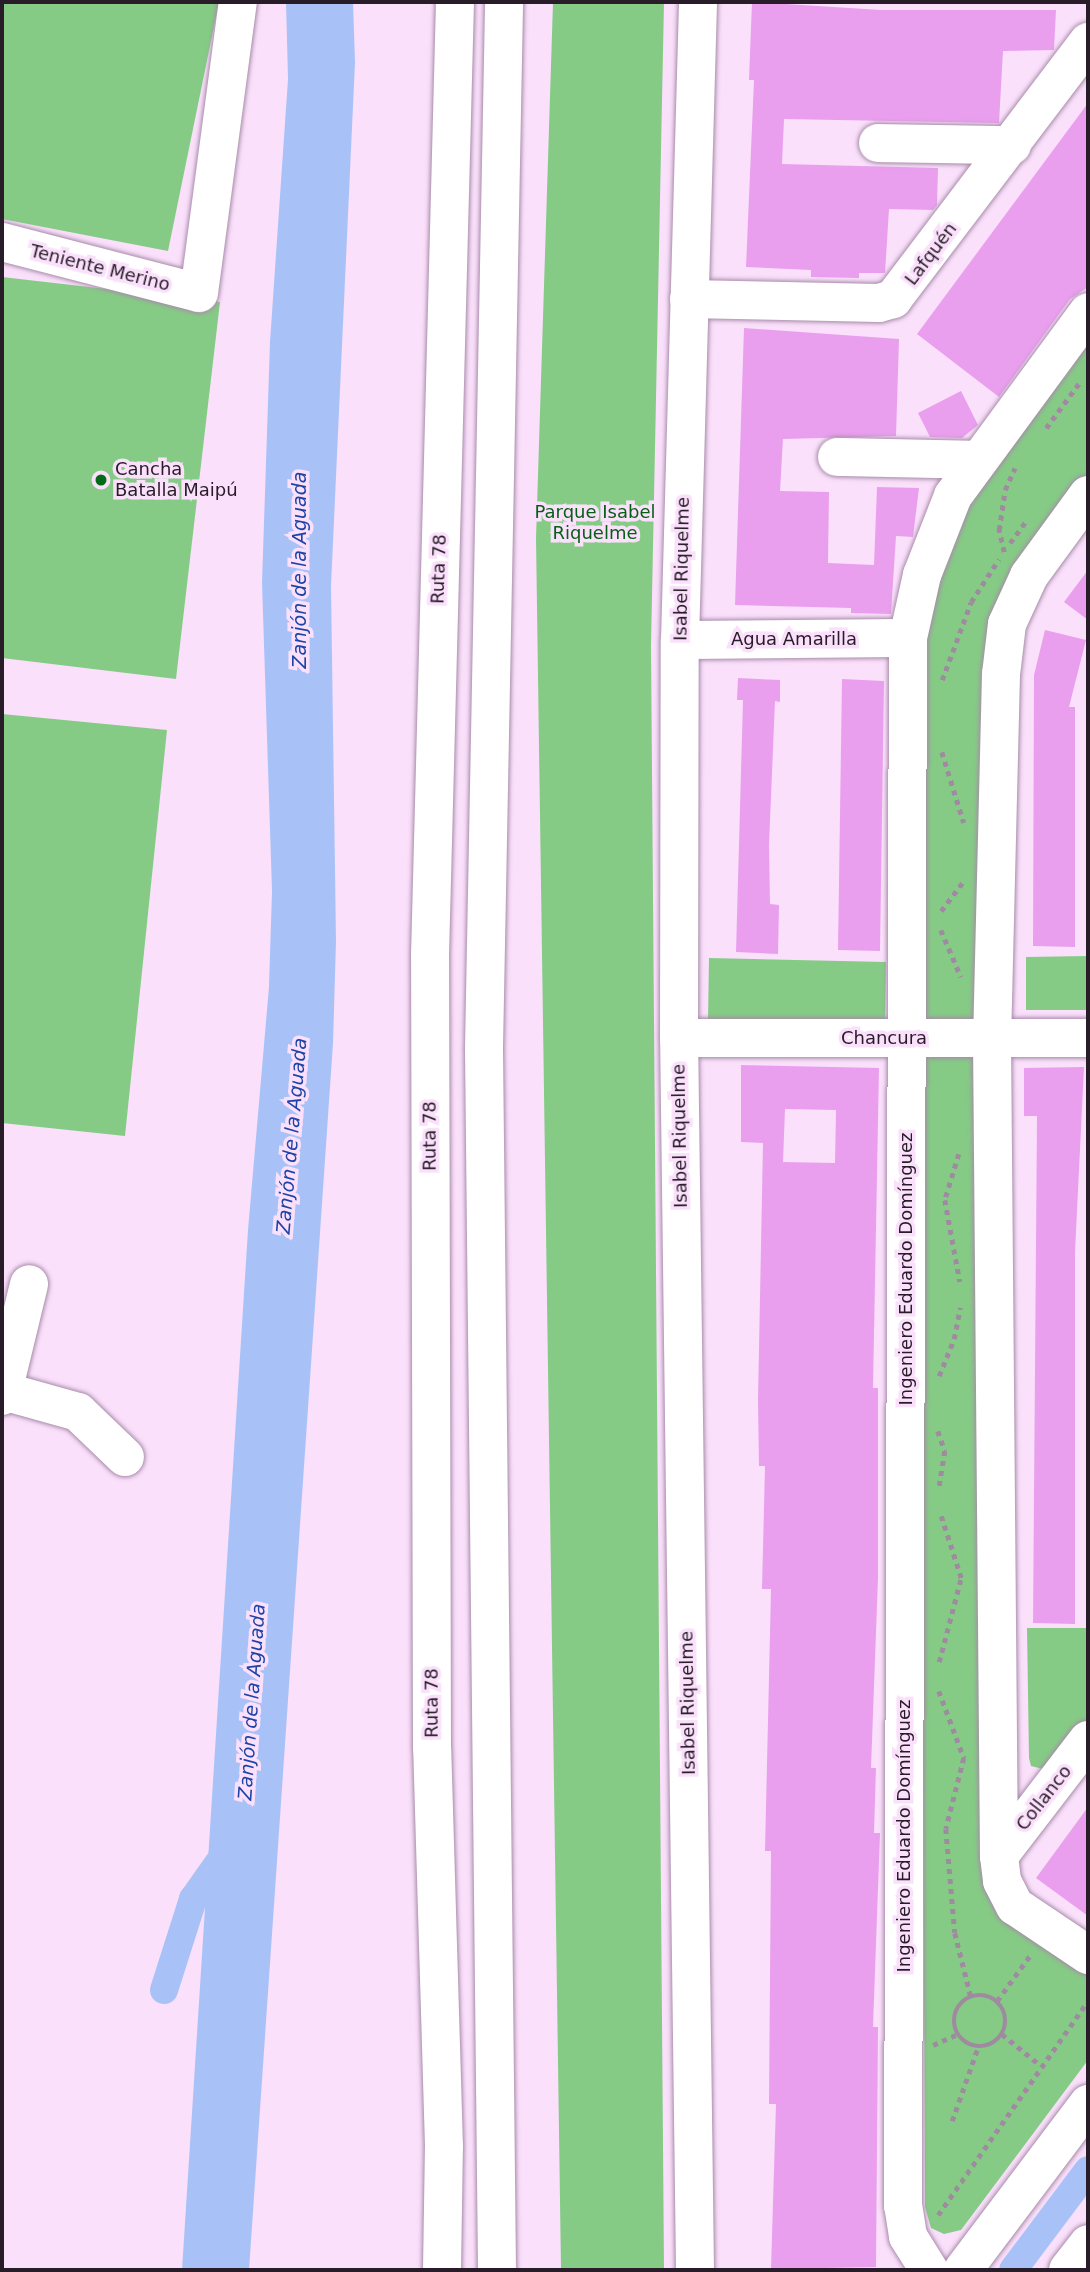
<!DOCTYPE html>
<meta charset="utf-8">
<style>
body{margin:0}
#map{position:relative;width:1090px;height:2272px;overflow:hidden;background:#fae0fb;font-family:"DejaVu Sans",sans-serif}
div>[style]{position:absolute}
.green>*{inset:0;background:#85cb85}
.water>*{inset:0;background:#a8c2f8}
.canal>*{height:28px;margin:-14px;padding:0 14px;transform-origin:14px;border-radius:14px;background:#a8c2f8}
.building>*{inset:0;background:#e99fee}
.path>*{height:4.5px;margin-top:-2.25px;transform-origin:0;background:repeating-linear-gradient(90deg,#9e8b9f 0 5px,transparent 0 10px)}
.path>.ring{margin:-2.25px;padding:0;box-sizing:content-box;background:none;border:4.5px solid #9e8b9f;border-radius:50%}
.roads{filter:drop-shadow(0 0 2px #a88baa) drop-shadow(0 0 2px #a88baa)}
.minor>*{height:38px;margin:-19px;padding:0 19px;transform-origin:19px;border-radius:19px;background:#fff}
.highway>*{height:38px;margin:-19px;padding:0 19px;transform-origin:19px;border-radius:19px;background:#fff}
.dots>*{width:19px;height:19px;translate:-50% -50%;box-sizing:border-box;border:4px solid #fae0fb;border-radius:50%}
span{translate:-50% -50%;white-space:nowrap;text-align:center;line-height:1.15;-webkit-text-stroke:7px #fae0fb;paint-order:stroke}
.street-label{font-size:18px;color:#271c28}
.poi-label{font-size:18px;color:#271c28}
.left{translate:0 -50%;text-align:left}
.park-label{font-size:18px;color:#055f14}
.water-label{font-size:19px;color:#1d43a5;font-style:italic}
.frame{position:absolute;inset:0;border:4px solid #271c28;pointer-events:none}
</style>
<div id="map">
<div class="green">
<div style="clip-path:polygon(2px 2px,219px 2px,168px 251px,2px 219px)"></div>
<div style="clip-path:polygon(553px 2px,664px 2px,651px 646px,664px 2270px,561px 2270px,536px 538px)"></div>
<div style="clip-path:polygon(2px 277px,220px 302px,176px 679px,2px 658px)"></div>
<div style="clip-path:polygon(1088px 336px,1088px 475px,1018px 570px,989px 1869px,1088px 1964px,1088px 2060px,961px 2230px,944px 2234px,931px 2228px,925px 2207px,920px 1046px,927px 638px,936px 579px,965px 503px)"></div>
<div style="clip-path:polygon(2px 714px,167px 730px,125px 1136px,2px 1123px)"></div>
<div style="clip-path:polygon(1088px 956px,1088px 1010px,1026px 1010px,1026px 957px)"></div>
<div style="clip-path:polygon(709px 958px,886px 962px,885px 1025px,708px 1021px)"></div>
<div style="clip-path:polygon(1027px 1628px,1088px 1628px,1088px 1724px,1043px 1769px,1031px 1766px,1029px 1758px)"></div>
</div>
<div class="water">
<div style="clip-path:polygon(286px 2px,353px 2px,355px 62px,331px 586px,336px 941px,333px 1043px,249px 2270px,182px 2270px,248px 1230px,269px 987px,272px 891px,262px 583px,270px 342px,288px 79px)"></div>
</div>
<div class="canal">
<div style="left:164px;top:1990px;width:96px;rotate:-72.3deg"></div>
<div style="left:193px;top:1899px;width:62px;rotate:-54.8deg"></div>
<div style="left:1013px;top:2270px;width:125px;rotate:-53.1deg"></div>
</div>
<div class="building">
<div style="clip-path:polygon(752px 2px,881px 10px,1056px 10px,1054px 50px,1003px 51px,999px 123px,784px 119px,782px 164px,938px 168px,937px 205px,933px 210px,889px 209px,885px 273px,859px 273px,859px 278px,811px 277px,811px 270px,746px 267px,754px 80px,749px 80px)"></div>
<div style="clip-path:polygon(1088px 103px,1088px 287px,1070px 299px,999px 397px,917px 334px)"></div>
<div style="clip-path:polygon(744px 328px,899px 339px,896px 436px,783px 439px,780px 491px,829px 492px,828px 563px,874px 565px,877px 487px,919px 488px,913px 537px,896px 536px,891px 614px,851px 613px,851px 608px,735px 605px)"></div>
<div style="clip-path:polygon(961px 391px,978px 425px,962px 438px,930px 437px,918px 413px)"></div>
<div style="clip-path:polygon(1088px 570px,1088px 620px,1064px 602px)"></div>
<div style="clip-path:polygon(1045px 630px,1086px 640px,1069px 707px,1075px 707px,1075px 947px,1033px 946px,1034px 675px)"></div>
<div style="clip-path:polygon(738px 678px,780px 680px,780px 702px,775px 701px,769px 845px,770px 904px,779px 905px,778px 954px,736px 952px,743px 700px,737px 700px)"></div>
<div style="clip-path:polygon(842px 679px,884px 681px,880px 951px,838px 950px)"></div>
<div style="clip-path:polygon(evenodd,741px 1065px,879px 1068px,873px 1388px,878px 1388px,878px 1578px,871px 1768px,876px 1768px,874px 1833px,880px 1833px,873px 2027px,878px 2027px,876px 2267px,771px 2269px,776px 2104px,769px 2104px,771px 1851px,765px 1851px,771px 1589px,762px 1589px,765px 1466px,759px 1466px,758px 1401px,763px 1143px,741px 1142px,741px 1065px,785px 1109px,836px 1110px,835px 1163px,783px 1162px,785px 1109px)"></div>
<div style="clip-path:polygon(1084px 1067px,1075px 1252px,1075px 1624px,1033px 1623px,1037px 1116px,1024px 1116px,1024px 1068px)"></div>
<div style="clip-path:polygon(1088px 1807px,1088px 1916px,1036px 1878px)"></div>
</div>
<div class="path">
<div style="left:1046px;top:428px;width:57px;rotate:-53.5deg"></div>
<div style="left:1010px;top:543px;width:26px;rotate:-54deg"></div>
<div style="left:1004px;top:552px;width:23px;rotate:-103deg"></div>
<div style="left:999px;top:530px;width:40px;rotate:-81.5deg"></div>
<div style="left:1005px;top:490px;width:24px;rotate:-66deg"></div>
<div style="left:942px;top:680px;width:83px;rotate:-69.6deg"></div>
<div style="left:971px;top:602px;width:51px;rotate:-56.9deg"></div>
<div style="left:942px;top:752px;width:74px;rotate:72.8deg"></div>
<div style="left:941px;top:911px;width:36px;rotate:-53deg"></div>
<div style="left:941px;top:930px;width:51px;rotate:66.9deg"></div>
<div style="left:959px;top:1154px;width:48px;rotate:106.9deg"></div>
<div style="left:945px;top:1200px;width:83px;rotate:79.6deg"></div>
<div style="left:939px;top:1376px;width:40px;rotate:-68deg"></div>
<div style="left:954px;top:1339px;width:32px;rotate:-79deg"></div>
<div style="left:938px;top:1431px;width:21px;rotate:71deg"></div>
<div style="left:945px;top:1451px;width:39px;rotate:99deg"></div>
<div style="left:939px;top:1662px;width:87px;rotate:-75.3deg"></div>
<div style="left:961px;top:1578px;width:68px;rotate:-107.9deg"></div>
<div style="left:939px;top:1691px;width:72px;rotate:69.5deg"></div>
<div style="left:964px;top:1758px;width:73px;rotate:104.2deg"></div>
<div style="left:946px;top:1829px;width:104px;rotate:85.1deg"></div>
<div style="left:955px;top:1933px;width:66px;rotate:76deg"></div>
<div class="ring" style="left:954px;top:1995px;width:47.5px;height:47.5px"></div>
<div style="left:997px;top:2001px;width:58px;rotate:-54.1deg"></div>
<div style="left:1002px;top:2034px;width:49px;rotate:39.2deg"></div>
<div style="left:933px;top:2045px;width:27px;rotate:-24deg"></div>
<div style="left:952px;top:2121px;width:78px;rotate:-70.6deg"></div>
<div style="left:938px;top:2215px;width:261px;rotate:-55deg"></div>
</div>
<div class="roads">
<div class="minor">
<div style="left:878px;top:143px;width:134px;rotate:0.9deg"></div>
<div style="left:2px;top:242px;width:203px;rotate:14.5deg"></div>
<div style="left:199px;top:293px;width:294px;rotate:-82.4deg"></div>
<div style="left:689px;top:299px;width:190px;rotate:1.2deg"></div>
<div style="left:879px;top:303px;width:15px;rotate:-16deg"></div>
<div style="left:893px;top:299px;width:323px;rotate:-52.8deg"></div>
<div style="left:837px;top:457px;width:139px;rotate:1.2deg"></div>
<div style="left:1088px;top:495px;width:100px;rotate:126.1deg"></div>
<div style="left:1029px;top:576px;width:53px;rotate:114.6deg"></div>
<div style="left:1007px;top:624px;width:50px;rotate:96.8deg"></div>
<div style="left:1001px;top:674px;width:364px;rotate:91.4deg"></div>
<div style="left:992px;top:1038px;width:818px;rotate:89.51deg"></div>
<div style="left:999px;top:1856px;width:25px;rotate:83deg"></div>
<div style="left:1002px;top:1881px;width:28px;rotate:63deg"></div>
<div style="left:1015px;top:1906px;width:88px;rotate:33.9deg"></div>
<div style="left:680px;top:640px;width:228px;rotate:-0.5deg"></div>
<div style="left:679px;top:1038px;width:409px"></div>
<div style="left:3px;top:1391px;width:78px;rotate:15.6deg"></div>
<div style="left:78px;top:1412px;width:65px;rotate:43.8deg"></div>
<div style="left:2px;top:1396px;width:115px;rotate:-76.4deg"></div>
<div style="left:999px;top:1856px;width:146px;rotate:-52.5deg"></div>
<div style="left:695px;top:2270px;width:1232px;rotate:-90.74deg"></div>
<div style="left:679px;top:1038px;width:398px;rotate:-89.9deg"></div>
<div style="left:680px;top:640px;width:638px;rotate:-88.38deg"></div>
<div style="left:929px;top:2270px;width:40px;rotate:-122deg"></div>
<div style="left:908px;top:2236px;width:30px;rotate:-99deg"></div>
<div style="left:903px;top:2206px;width:1568px;rotate:-89.82deg"></div>
<div style="left:908px;top:638px;width:65px;rotate:-77.5deg"></div>
<div style="left:922px;top:575px;width:85px;rotate:-68.6deg"></div>
<div style="left:953px;top:496px;width:228px;rotate:-53.7deg"></div>
<div style="left:963px;top:2270px;width:208px;rotate:-53deg"></div>
<div style="left:1068px;top:2270px;width:33px;rotate:-52deg"></div>
</div>
<div class="highway">
<div style="left:442px;top:2270px;width:123px;rotate:-89.1deg"></div>
<div style="left:444px;top:2147px;width:399px;rotate:-91.7deg"></div>
<div style="left:432px;top:1748px;width:792px;rotate:-90.14deg"></div>
<div style="left:430px;top:956px;width:954px;rotate:-88.5deg"></div>
<div style="left:497px;top:2270px;width:1222px;rotate:-90.61deg"></div>
<div style="left:484px;top:1048px;width:1046px;rotate:-88.9deg"></div>
</div>
</div>
<div class="dots">
<div style="left:101px;top:480px;background:#036a16"></div>
</div>
<div class="street-label">
<span style="left:931px;top:254px;rotate:-53deg">Lafquén</span>
<span style="left:100px;top:268px;rotate:14deg">Teniente Merino</span>
<span style="left:439px;top:569px;rotate:-88deg">Ruta 78</span>
<span style="left:682px;top:569px;rotate:-89deg">Isabel Riquelme</span>
<span style="left:794px;top:639px">Agua Amarilla</span>
<span style="left:884px;top:1038px">Chancura</span>
<span style="left:430px;top:1136px;rotate:-90deg">Ruta 78</span>
<span style="left:680px;top:1136px;rotate:-91deg">Isabel Riquelme</span>
<span style="left:906px;top:1269px;rotate:-90deg">Ingeniero Eduardo Domínguez</span>
<span style="left:432px;top:1703px;rotate:-90deg">Ruta 78</span>
<span style="left:688px;top:1703px;rotate:-91deg">Isabel Riquelme</span>
<span style="left:1044px;top:1798px;rotate:-52deg">Collanco</span>
<span style="left:904px;top:1836px;rotate:-90deg">Ingeniero Eduardo Domínguez</span>
</div>
<div class="poi-label">
<span class="left" style="left:115px;top:480px">Cancha<br>Batalla Maipú</span>
</div>
<div class="park-label">
<span style="left:595px;top:523px">Parque Isabel<br>Riquelme</span>
</div>
<div class="water-label">
<span style="left:300px;top:570px;rotate:-90deg">Zanjón de la Aguada</span>
<span style="left:292px;top:1136px;rotate:-85deg">Zanjón de la Aguada</span>
<span style="left:252px;top:1702px;rotate:-86deg">Zanjón de la Aguada</span>
</div>
<div class="frame"></div>
</div>
